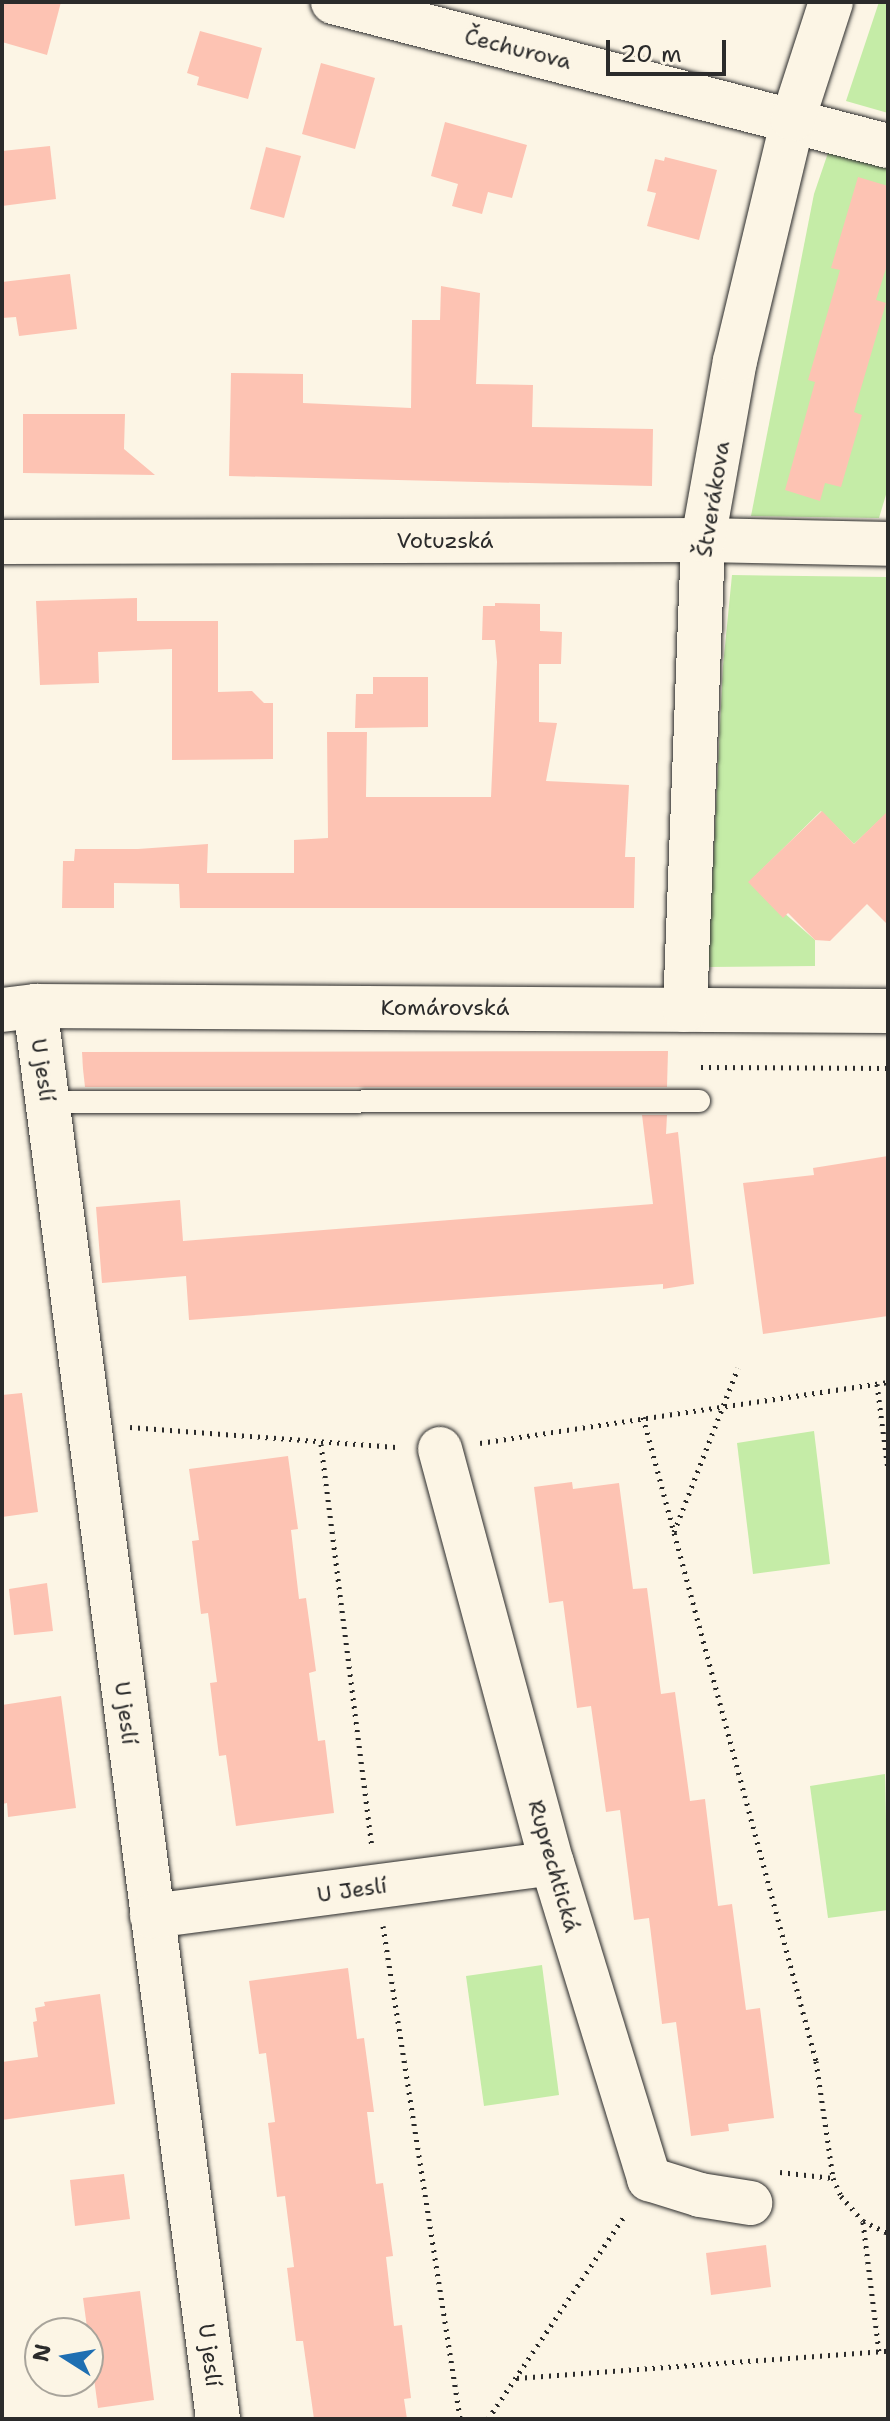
<!DOCTYPE html>
<meta charset="utf-8">
<style>
body{margin:0}
#map{position:relative;width:890px;height:2421px;overflow:hidden;background:#fcf5e5;font-family:"Shantell Sans",sans-serif}
div>[style]{position:absolute}
.green>*{inset:0;background:#c5eca7}
.building>*{inset:0;background:#fdc3b3}
.path>*{height:5px;margin-top:-2.5px;transform-origin:0;background:repeating-linear-gradient(90deg,#2b2b2b 0 2px,transparent 0 8px)}
.roads{filter:drop-shadow(0 0 2px #2b2b2b) drop-shadow(0 0 2px #2b2b2b)}
.service>*{height:22px;margin:-11px;padding:0 11px;transform-origin:11px;border-radius:11px;background:#fcf5e5}
.minor>*{height:44px;margin:-22px;padding:0 22px;transform-origin:22px;border-radius:22px;background:#fcf5e5}
span{translate:-50% -50%;white-space:nowrap;text-align:center;line-height:1.15;-webkit-text-stroke:6px #fcf5e5;paint-order:stroke}
.street-label{font-size:22px;color:#2b2b2b}
.frame{position:absolute;inset:0;border:4px solid #2b2b2b;pointer-events:none}
.north{position:absolute;left:24px;top:2317px;width:80px;height:80px;box-sizing:border-box;background:#fcf5e5;border:2px solid #a8a49b;border-radius:50%;rotate:281deg;font-size:22px;font-weight:700;line-height:32px;text-align:center;color:#2b2b2b}
.north::after{content:'';display:block;margin:auto;width:28px;height:36px;background:#1f6fb2;clip-path:polygon(50% 0,100% 100%,50% 72%,0 100%)}
.scale{position:absolute;left:606px;top:40px;width:120px;height:36px;box-sizing:border-box;border:4px solid #2b2b2b;border-top:0;padding-left:10px;font-size:24px;line-height:28px;white-space:nowrap;color:#2b2b2b;-webkit-text-stroke:6px #fcf5e5;paint-order:stroke}
</style>
<div id="map">
<div class="green">
<div style="clip-path:polygon(879px 2px,888px 2px,888px 113px,846px 101px)"></div>
<div style="clip-path:polygon(830px 147px,888px 164px,888px 488px,879px 518px,751px 516px,814px 194px)"></div>
<div style="clip-path:polygon(732px 575px,888px 577px,888px 812px,854px 844px,821px 811px,749px 882px,815px 940px,815px 966px,708px 967px,723px 666px)"></div>
<div style="clip-path:polygon(814px 1431px,830px 1564px,753px 1574px,737px 1443px)"></div>
<div style="clip-path:polygon(885px 1774px,888px 1910px,828px 1918px,810px 1786px)"></div>
<div style="clip-path:polygon(542px 1965px,559px 2095px,484px 2106px,466px 1976px)"></div>
</div>
<div class="building">
<div style="clip-path:polygon(2px 2px,61px 2px,47px 55px,2px 42px)"></div>
<div style="clip-path:polygon(200px 31px,262px 48px,248px 99px,197px 85px,199px 77px,187px 73px)"></div>
<div style="clip-path:polygon(321px 63px,375px 78px,355px 149px,302px 134px)"></div>
<div style="clip-path:polygon(445px 122px,527px 145px,512px 198px,488px 192px,482px 214px,452px 206px,458px 184px,431px 176px)"></div>
<div style="clip-path:polygon(50px 146px,56px 199px,2px 206px,2px 151px)"></div>
<div style="clip-path:polygon(266px 147px,301px 156px,284px 218px,250px 209px)"></div>
<div style="clip-path:polygon(665px 157px,717px 170px,699px 240px,647px 226px,656px 193px,647px 191px,655px 159px,664px 161px)"></div>
<div style="clip-path:polygon(858px 177px,888px 186px,888px 262px,876px 300px,886px 303px,854px 412px,862px 415px,841px 487px,825px 483px,820px 501px,785px 490px,815px 382px,808px 380px,840px 270px,831px 268px)"></div>
<div style="clip-path:polygon(70px 274px,77px 329px,19px 336px,16px 317px,2px 318px,2px 282px)"></div>
<div style="clip-path:polygon(441px 286px,480px 293px,476px 384px,533px 385px,532px 427px,653px 429px,652px 486px,229px 476px,231px 373px,303px 374px,303px 403px,411px 408px,412px 320px,440px 320px)"></div>
<div style="clip-path:polygon(23px 414px,125px 414px,124px 449px,155px 475px,23px 473px)"></div>
<div style="clip-path:polygon(137px 598px,137px 621px,218px 621px,218px 692px,252px 691px,264px 703px,273px 703px,273px 759px,172px 760px,172px 649px,98px 652px,99px 683px,40px 685px,36px 601px)"></div>
<div style="clip-path:polygon(495px 603px,540px 604px,540px 631px,562px 632px,561px 664px,539px 664px,539px 722px,557px 723px,546px 781px,629px 785px,625px 857px,635px 857px,634px 908px,180px 908px,179px 884px,114px 883px,114px 908px,62px 908px,63px 861px,74px 861px,75px 849px,138px 849px,208px 844px,207px 873px,294px 873px,294px 840px,328px 838px,327px 732px,367px 732px,366px 797px,491px 797px,497px 662px,495px 640px,482px 640px,483px 606px,495px 606px)"></div>
<div style="clip-path:polygon(373px 677px,428px 677px,428px 727px,355px 728px,356px 694px,373px 694px)"></div>
<div style="clip-path:polygon(822px 811px,854px 844px,888px 811px,888px 925px,867px 904px,830px 941px,815px 940px,788px 913px,783px 918px,748px 882px)"></div>
<div style="clip-path:polygon(668px 1051px,667px 1087px,85px 1087px,83px 1069px,82px 1052px)"></div>
<div style="clip-path:polygon(642px 1115px,667px 1115px,666px 1134px,678px 1132px,694px 1284px,663px 1289px,663px 1284px,189px 1320px,186px 1276px,102px 1283px,96px 1207px,180px 1200px,183px 1241px,653px 1204px)"></div>
<div style="clip-path:polygon(888px 1156px,888px 1316px,763px 1334px,743px 1183px,814px 1175px,813px 1168px)"></div>
<div style="clip-path:polygon(22px 1393px,38px 1512px,2px 1517px,2px 1395px)"></div>
<div style="clip-path:polygon(288px 1456px,298px 1529px,291px 1530px,299px 1599px,306px 1598px,316px 1671px,309px 1673px,318px 1741px,325px 1740px,334px 1813px,236px 1826px,226px 1755px,219px 1756px,210px 1683px,217px 1682px,208px 1613px,201px 1614px,192px 1541px,199px 1540px,189px 1469px)"></div>
<div style="clip-path:polygon(572px 1482px,573px 1489px,619px 1483px,633px 1589px,647px 1588px,661px 1694px,675px 1692px,690px 1801px,705px 1799px,718px 1906px,732px 1904px,746px 2010px,760px 2008px,774px 2118px,728px 2124px,729px 2131px,691px 2136px,676px 2022px,662px 2024px,649px 1918px,634px 1920px,620px 1810px,606px 1812px,591px 1706px,577px 1708px,563px 1601px,549px 1603px,534px 1487px)"></div>
<div style="clip-path:polygon(47px 1583px,53px 1631px,14px 1635px,9px 1589px)"></div>
<div style="clip-path:polygon(61px 1696px,76px 1808px,8px 1817px,7px 1803px,2px 1804px,2px 1705px)"></div>
<div style="clip-path:polygon(348px 1968px,357px 2039px,364px 2038px,374px 2112px,367px 2112px,376px 2184px,383px 2183px,393px 2256px,386px 2257px,394px 2326px,402px 2325px,411px 2398px,404px 2399px,407px 2419px,314px 2419px,303px 2341px,296px 2341px,287px 2268px,294px 2267px,285px 2196px,277px 2197px,268px 2123px,275px 2122px,266px 2053px,259px 2054px,249px 1981px)"></div>
<div style="clip-path:polygon(100px 1994px,115px 2104px,2px 2120px,2px 2062px,38px 2057px,33px 2022px,37px 2021px,35px 2008px,45px 2006px,44px 2002px)"></div>
<div style="clip-path:polygon(124px 2174px,130px 2219px,75px 2226px,70px 2180px)"></div>
<div style="clip-path:polygon(766px 2245px,771px 2287px,711px 2295px,706px 2253px)"></div>
<div style="clip-path:polygon(140px 2291px,154px 2400px,98px 2408px,83px 2298px)"></div>
</div>
<div class="path">
<div style="left:701px;top:1067px;width:187px;rotate:0.3deg"></div>
<div style="left:877px;top:1384px;width:87px;rotate:82.7deg"></div>
<div style="left:643px;top:1417px;width:667px;rotate:74.96deg"></div>
<div style="left:816px;top:2061px;width:118px;rotate:81.7deg"></div>
<div style="left:833px;top:2178px;width:20px;rotate:66deg"></div>
<div style="left:841px;top:2196px;width:33px;rotate:49deg"></div>
<div style="left:863px;top:2221px;width:28px;rotate:26deg"></div>
<div style="left:130px;top:1427px;width:270px;rotate:4.3deg"></div>
<div style="left:480px;top:1443px;width:413px;rotate:-8.5deg"></div>
<div style="left:321px;top:1444px;width:404px;rotate:82.8deg"></div>
<div style="left:674px;top:1532px;width:176px;rotate:-68.7deg"></div>
<div style="left:383px;top:1926px;width:499px;rotate:81.1deg"></div>
<div style="left:780px;top:2172px;width:53px;rotate:6.5deg"></div>
<div style="left:863px;top:2222px;width:131px;rotate:83deg"></div>
<div style="left:517px;top:2378px;width:372px;rotate:-4.2deg"></div>
<div style="left:488px;top:2419px;width:247px;rotate:-56.1deg"></div>
</div>
<div class="roads">
<div class="service">
<div style="left:48px;top:1102px;width:651px;rotate:-0.09deg"></div>
</div>
<div class="minor">
<div style="left:333px;top:2px;width:573px;rotate:14.55deg"></div>
<div style="left:2px;top:542px;width:701px;rotate:-0.16deg"></div>
<div style="left:703px;top:540px;width:185px;rotate:1.2deg"></div>
<div style="left:35px;top:1006px;width:1425px;rotate:82.62deg"></div>
<div style="left:2px;top:1010px;width:33px;rotate:-7deg"></div>
<div style="left:35px;top:1006px;width:853px;rotate:0.34deg"></div>
<div style="left:685px;top:1010px;width:470px;rotate:-87.8deg"></div>
<div style="left:703px;top:540px;width:182px;rotate:-79.9deg"></div>
<div style="left:735px;top:361px;width:249px;rotate:-76.5deg"></div>
<div style="left:793px;top:119px;width:123px;rotate:-72deg"></div>
<div style="left:440px;top:1449px;width:429px;rotate:74.9deg"></div>
<div style="left:552px;top:1863px;width:331px;rotate:72.9deg"></div>
<div style="left:649px;top:2179px;width:53px;rotate:17.4deg"></div>
<div style="left:700px;top:2195px;width:51px;rotate:9.1deg"></div>
<div style="left:152px;top:1916px;width:403px;rotate:-7.5deg"></div>
</div>
</div>
<div class="street-label">
<span style="left:518px;top:49px;rotate:14deg">Čechurova</span>
<span style="left:713px;top:499px;rotate:-81deg">Štverákova</span>
<span style="left:445px;top:541px">Votuzská</span>
<span style="left:445px;top:1008px">Komárovská</span>
<span style="left:43px;top:1070px;rotate:82deg">U jeslí</span>
<span style="left:126px;top:1713px;rotate:83deg">U jeslí</span>
<span style="left:554px;top:1866px;rotate:74deg">Ruprechtická</span>
<span style="left:352px;top:1890px;rotate:-8deg">U Jeslí</span>
<span style="left:210px;top:2355px;rotate:83deg">U jeslí</span>
</div>
<div class="frame"></div>
<div class="north">N</div>
<div class="scale">20 m</div>
</div>
